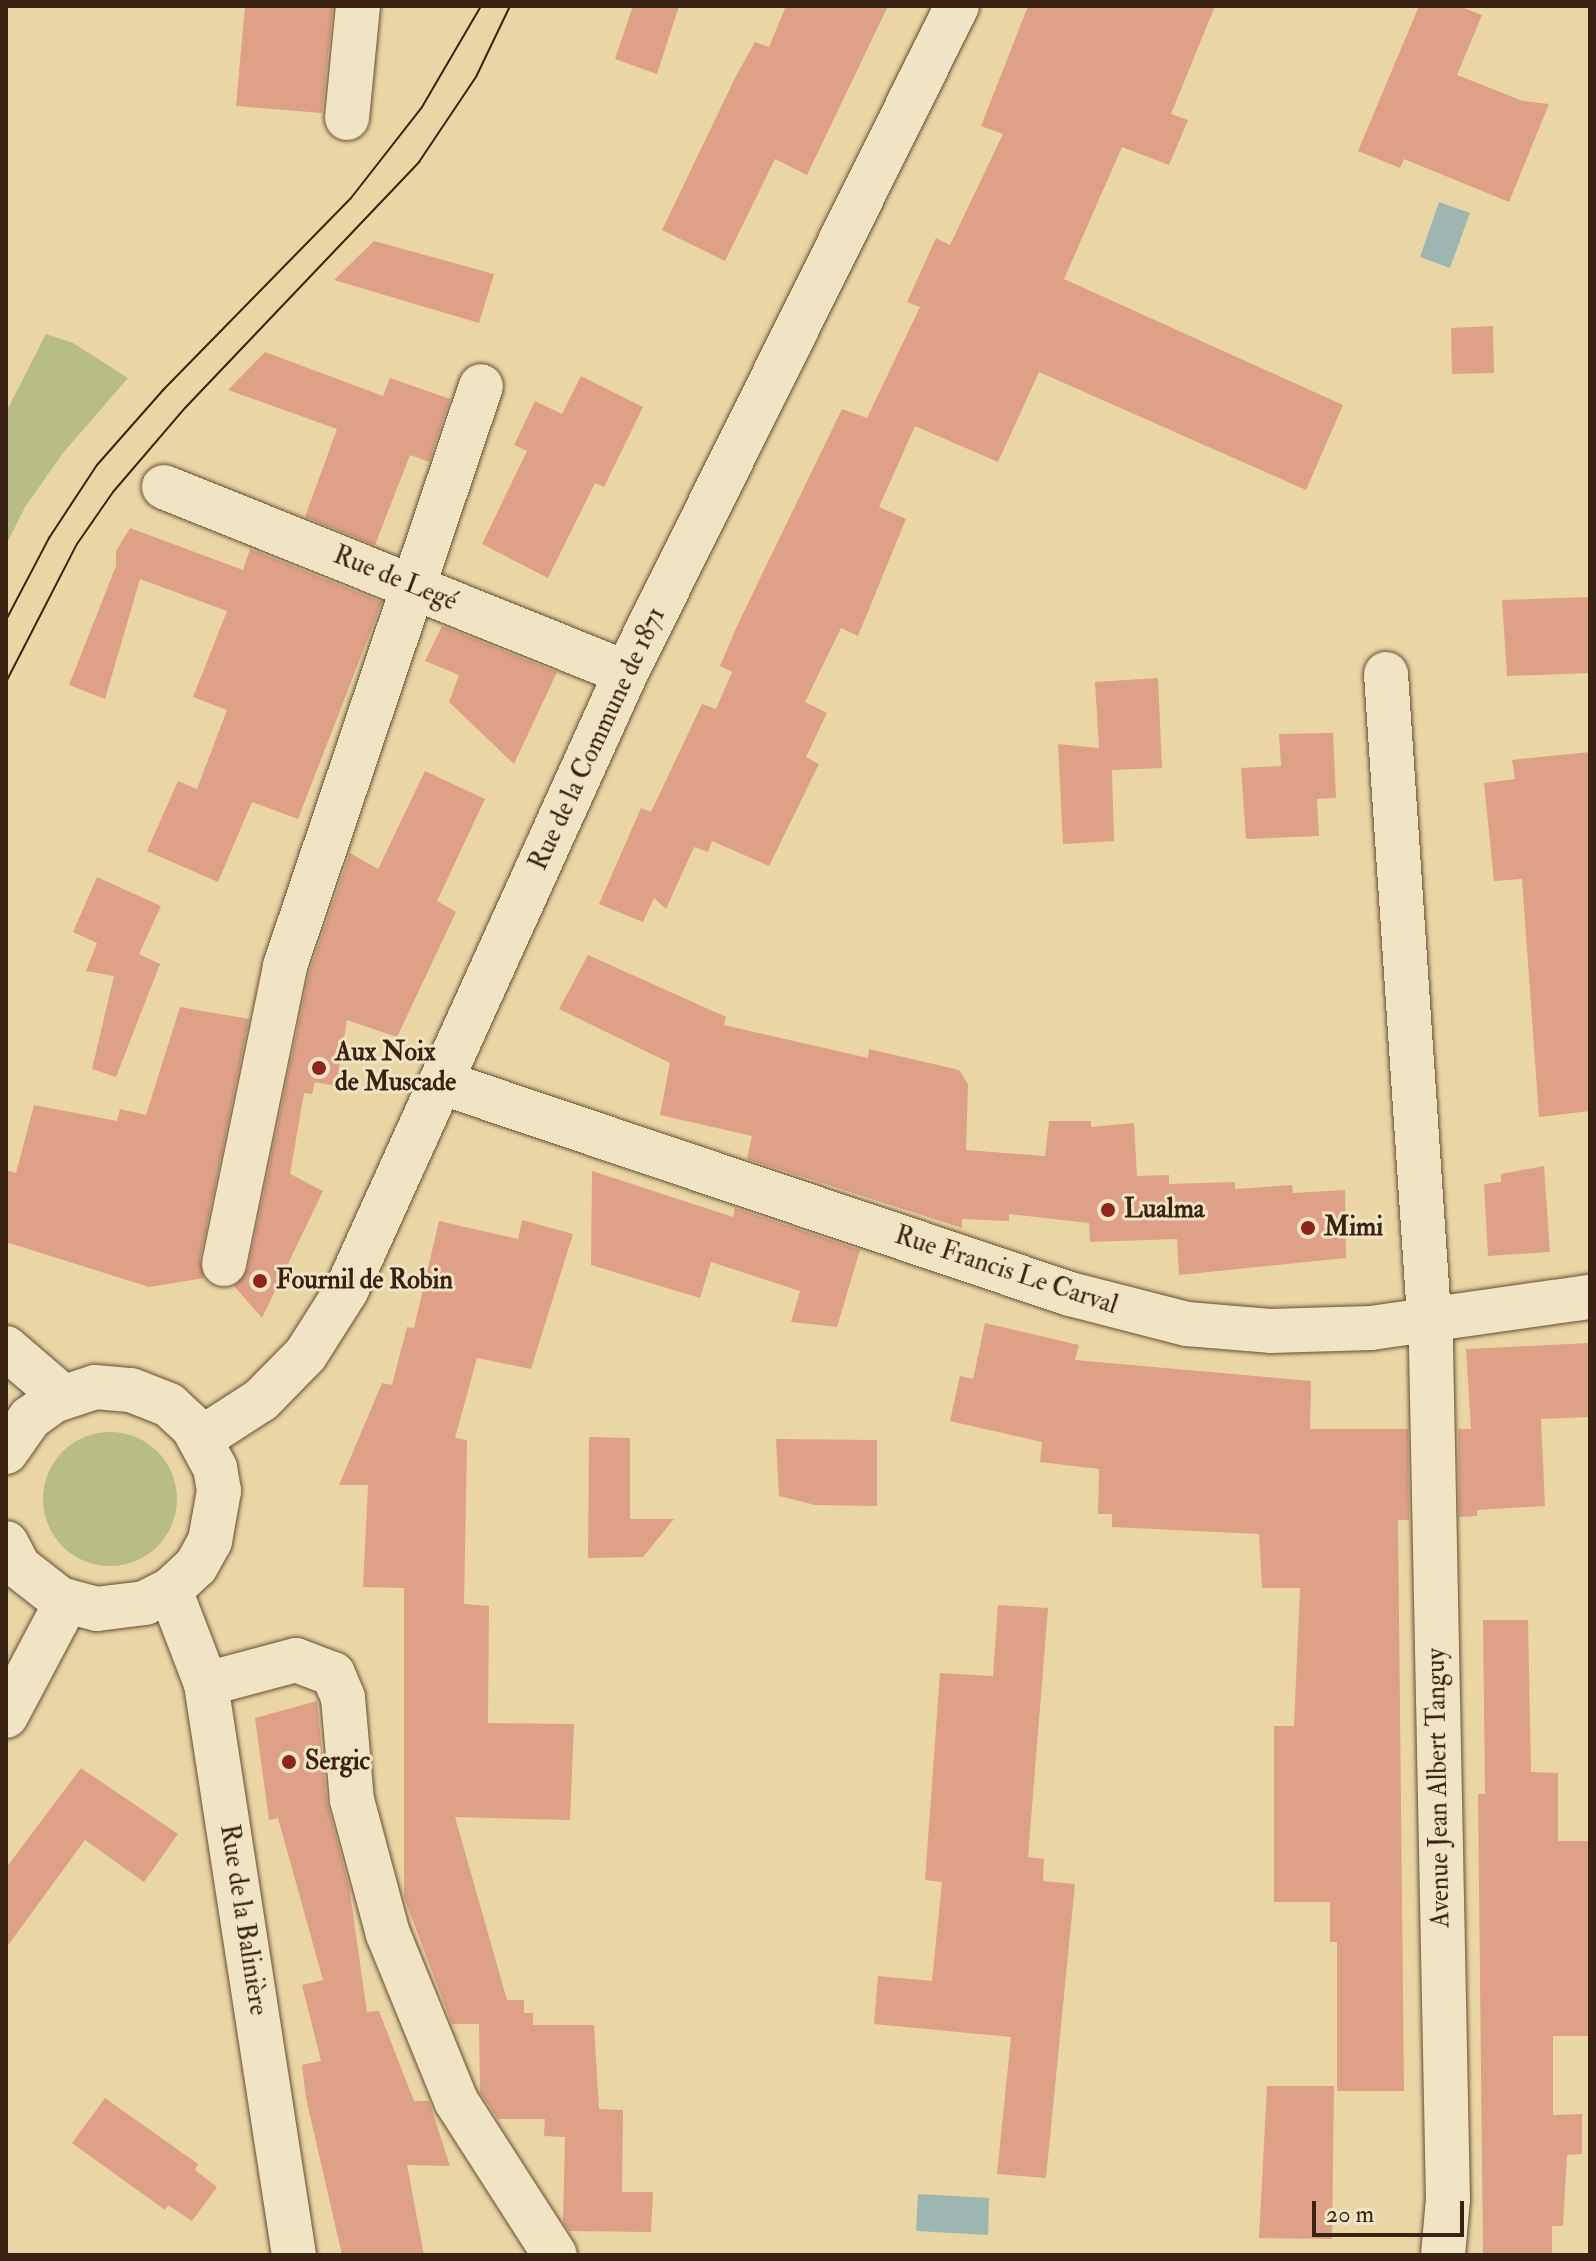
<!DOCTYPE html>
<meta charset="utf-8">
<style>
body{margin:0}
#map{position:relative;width:1596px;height:2261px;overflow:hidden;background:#ead6a4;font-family:"IM FELL Double Pica",serif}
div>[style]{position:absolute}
.green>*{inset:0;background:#b8bd85}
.round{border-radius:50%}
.water>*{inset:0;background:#9eb6b2}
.building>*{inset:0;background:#dea087}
.roads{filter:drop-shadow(0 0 2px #654f36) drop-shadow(0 0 2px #654f36)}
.minor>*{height:44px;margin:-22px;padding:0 22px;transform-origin:22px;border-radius:22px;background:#f1e4c4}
.tram>*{height:2px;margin:-1px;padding:0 1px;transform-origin:1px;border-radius:1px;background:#392211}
.dots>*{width:22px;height:22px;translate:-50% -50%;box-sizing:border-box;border:4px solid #f1e4c4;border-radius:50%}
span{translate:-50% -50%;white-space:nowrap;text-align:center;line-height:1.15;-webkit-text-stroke:6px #f1e4c4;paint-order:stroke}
.street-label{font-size:26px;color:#392211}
.poi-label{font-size:26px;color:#392211;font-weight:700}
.left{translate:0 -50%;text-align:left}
.frame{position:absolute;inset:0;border:8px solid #392211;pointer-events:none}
.scale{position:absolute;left:1312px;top:2201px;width:152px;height:36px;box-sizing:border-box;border:4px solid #392211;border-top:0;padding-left:10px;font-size:24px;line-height:28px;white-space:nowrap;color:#392211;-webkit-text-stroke:6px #f1e4c4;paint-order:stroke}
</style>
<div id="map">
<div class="green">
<div style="clip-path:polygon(46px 334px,73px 343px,128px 378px,63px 453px,25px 507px,6px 545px,6px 412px)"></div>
<div class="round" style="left:43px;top:1432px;width:134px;height:134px"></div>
</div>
<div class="water">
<div style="clip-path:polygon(1439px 202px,1470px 213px,1450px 268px,1420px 257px)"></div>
<div style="clip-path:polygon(918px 2194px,989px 2198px,988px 2235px,916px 2231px)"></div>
</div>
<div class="building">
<div style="clip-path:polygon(245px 6px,333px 6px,322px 113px,236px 106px)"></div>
<div style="clip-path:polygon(633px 6px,679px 6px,657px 74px,615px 59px)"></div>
<div style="clip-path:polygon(786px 6px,888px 6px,807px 175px,775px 159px,725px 261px,662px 230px,736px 76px,755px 42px,769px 47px)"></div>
<div style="clip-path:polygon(1028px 6px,1215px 6px,1171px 114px,1188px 120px,1169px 165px,1122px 147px,1064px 279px,1343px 405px,1306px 490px,1039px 372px,998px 462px,915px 426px,879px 507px,906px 519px,858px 636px,841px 628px,805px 702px,827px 713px,806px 757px,819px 764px,769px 866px,712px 841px,708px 852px,694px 847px,666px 909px,654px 898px,643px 922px,599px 904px,641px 808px,651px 812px,702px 704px,716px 709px,732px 672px,720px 666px,737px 626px,842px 409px,867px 418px,920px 307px,907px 302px,936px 238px,950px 245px,1003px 134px,981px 126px)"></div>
<div style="clip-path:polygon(1419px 6px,1458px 6px,1482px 15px,1457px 75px,1523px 101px,1549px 104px,1509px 202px,1404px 159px,1400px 168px,1358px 151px)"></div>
<div style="clip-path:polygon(374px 241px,494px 274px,479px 323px,334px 280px)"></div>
<div style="clip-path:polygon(1493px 326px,1494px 373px,1452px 374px,1451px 328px)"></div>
<div style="clip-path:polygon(265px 352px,383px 396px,390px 378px,450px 399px,429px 462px,410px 455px,375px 545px,305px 517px,337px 429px,228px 390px)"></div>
<div style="clip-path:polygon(581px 376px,643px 407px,604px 487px,595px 483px,548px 578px,482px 544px,527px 451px,514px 445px,535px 401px,562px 414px)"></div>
<div style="clip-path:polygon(130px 528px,243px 570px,250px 549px,382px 602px,298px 819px,252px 802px,218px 882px,147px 851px,178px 781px,197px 789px,227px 710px,193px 697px,227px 611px,140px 579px,105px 699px,69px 685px,116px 566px,116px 551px)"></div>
<div style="clip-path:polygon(1590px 597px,1590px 673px,1507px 676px,1502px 600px)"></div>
<div style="clip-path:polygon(442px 626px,557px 672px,514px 764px,449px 702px,459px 675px,425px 661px)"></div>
<div style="clip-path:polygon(1158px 678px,1162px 768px,1112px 770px,1114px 841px,1063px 844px,1058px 744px,1099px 748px,1095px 682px)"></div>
<div style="clip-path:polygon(1333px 733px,1336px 798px,1317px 799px,1319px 836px,1246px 839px,1241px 768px,1281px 766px,1279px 734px)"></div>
<div style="clip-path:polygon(1590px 752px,1590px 1111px,1539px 1117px,1522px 879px,1494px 881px,1484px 783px,1515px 779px,1512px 760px)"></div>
<div style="clip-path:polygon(425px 771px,485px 799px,437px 901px,456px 912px,397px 1037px,347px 1020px,336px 1086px,315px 1082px,312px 1094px,304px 1093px,290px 1174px,323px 1191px,262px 1318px,234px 1286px,248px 1269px,309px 973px,350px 853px,378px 869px)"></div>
<div style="clip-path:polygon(97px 877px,161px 906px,139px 954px,160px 964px,116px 1077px,92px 1069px,114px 976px,86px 971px,97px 943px,73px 932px)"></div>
<div style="clip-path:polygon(588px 955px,726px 1017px,724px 1025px,868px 1058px,869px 1049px,959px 1070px,968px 1084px,966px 1150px,1045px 1156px,1049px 1121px,1091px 1121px,1091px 1127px,1134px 1123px,1137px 1176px,1169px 1175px,1169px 1184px,1235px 1182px,1235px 1189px,1292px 1185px,1293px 1193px,1345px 1190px,1346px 1258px,1179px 1275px,1177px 1239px,1090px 1242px,1089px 1223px,1009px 1214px,1009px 1221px,962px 1219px,962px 1228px,747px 1159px,752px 1136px,660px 1115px,670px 1063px,559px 1009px)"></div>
<div style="clip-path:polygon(180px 1007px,249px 1019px,200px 1259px,204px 1278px,149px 1287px,6px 1242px,6px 1170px,16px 1173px,34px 1105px,117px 1121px,120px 1109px,146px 1115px)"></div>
<div style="clip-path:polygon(1544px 1166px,1550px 1252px,1488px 1256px,1484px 1184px,1501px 1182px,1501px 1174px)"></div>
<div style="clip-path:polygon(592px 1171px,733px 1217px,735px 1208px,860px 1250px,837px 1327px,791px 1322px,800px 1291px,711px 1262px,700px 1298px,591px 1265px)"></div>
<div style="clip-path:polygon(522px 1220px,573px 1234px,531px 1369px,477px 1358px,455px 1438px,467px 1440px,464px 1604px,489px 1606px,488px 1723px,574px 1724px,570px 1820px,455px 1817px,507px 2000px,524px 2000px,524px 2013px,533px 2013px,533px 2025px,594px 2025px,599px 2109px,623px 2110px,622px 2192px,653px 2192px,651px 2232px,569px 2231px,563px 2222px,565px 2137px,544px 2136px,545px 2119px,498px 2119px,480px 2092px,479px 2024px,452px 2024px,404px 1897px,404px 1588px,363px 1587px,368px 1485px,339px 1485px,382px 1383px,392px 1385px,407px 1327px,414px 1328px,439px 1221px,518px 1239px)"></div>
<div style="clip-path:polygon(985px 1323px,1079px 1345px,1075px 1360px,1311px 1381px,1310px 1429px,1408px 1429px,1409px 1520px,1398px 1520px,1404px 2091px,1337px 2091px,1337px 1942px,1330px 1942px,1330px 1902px,1274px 1902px,1274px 1726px,1294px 1726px,1300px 1588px,1262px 1588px,1259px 1534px,1112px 1527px,1112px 1514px,1098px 1514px,1099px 1469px,1040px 1462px,1042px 1442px,950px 1421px,960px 1376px,973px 1379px)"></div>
<div style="clip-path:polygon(1590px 1343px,1590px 1417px,1541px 1419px,1545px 1506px,1477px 1510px,1477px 1516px,1459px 1517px,1458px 1429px,1471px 1429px,1466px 1349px)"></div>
<div style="clip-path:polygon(589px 1437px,630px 1438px,630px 1519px,674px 1519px,643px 1557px,588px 1558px)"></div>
<div style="clip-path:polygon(776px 1439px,877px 1440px,877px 1506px,815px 1505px,779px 1496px)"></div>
<div style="clip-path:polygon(998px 1605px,1048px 1608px,1028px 1857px,1044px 1859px,1043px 1881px,1075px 1884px,1046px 2178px,997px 2174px,1011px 2037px,874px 2024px,878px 1976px,932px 1981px,942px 1882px,925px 1880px,940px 1673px,993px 1676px)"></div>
<div style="clip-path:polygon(1483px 1620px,1528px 1620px,1531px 1772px,1558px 1773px,1558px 1841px,1588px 1841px,1590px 2036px,1553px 2036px,1553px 2115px,1582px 2114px,1582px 2154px,1567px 2155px,1563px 2226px,1552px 2226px,1552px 2255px,1483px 2255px,1478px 1794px,1485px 1794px)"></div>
<div style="clip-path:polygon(317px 1701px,327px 1802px,349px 1886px,367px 2012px,379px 2011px,414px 2101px,429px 2101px,450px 2166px,407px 2165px,424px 2255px,342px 2255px,306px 2098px,302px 2065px,321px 2061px,302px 1985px,323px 1980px,278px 1818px,269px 1820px,255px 1718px)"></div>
<div style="clip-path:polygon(81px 1768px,178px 1834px,144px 1882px,85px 1840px,6px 1948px,6px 1868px)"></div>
<div style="clip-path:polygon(1267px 2086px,1334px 2086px,1332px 2239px,1259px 2238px)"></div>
<div style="clip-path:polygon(105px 2098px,198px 2164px,195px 2170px,217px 2187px,192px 2221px,168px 2205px,165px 2210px,72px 2143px)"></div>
</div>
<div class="roads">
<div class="minor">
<div style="left:347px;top:118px;width:113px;rotate:-84.4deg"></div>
<div style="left:164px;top:487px;width:498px;rotate:21.9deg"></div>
<div style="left:1386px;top:674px;width:675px;rotate:86.17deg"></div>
<div style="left:1431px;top:1347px;width:852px;rotate:88.86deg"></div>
<div style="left:1448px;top:2199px;width:56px;rotate:95.1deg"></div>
<div style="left:443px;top:1083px;width:662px;rotate:18.6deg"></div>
<div style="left:1070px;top:1294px;width:121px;rotate:14.4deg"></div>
<div style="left:1187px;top:1324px;width:83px;rotate:4.8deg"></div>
<div style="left:1270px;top:1331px;width:101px;rotate:-1.7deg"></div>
<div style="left:1371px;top:1328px;width:221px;rotate:-8.1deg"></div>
<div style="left:224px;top:1264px;width:304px;rotate:-78.4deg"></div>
<div style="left:285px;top:966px;width:612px;rotate:-71.33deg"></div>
<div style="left:6px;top:1348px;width:74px;rotate:40.6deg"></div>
<div style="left:202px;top:1438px;width:70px;rotate:-32.8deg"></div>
<div style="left:261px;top:1400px;width:64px;rotate:-45.6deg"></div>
<div style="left:306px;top:1354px;width:75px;rotate:-57.6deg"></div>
<div style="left:346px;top:1291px;width:678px;rotate:-65.63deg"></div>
<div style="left:626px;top:673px;width:745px;rotate:-63.61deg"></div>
<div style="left:6px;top:1452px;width:42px;rotate:-54.8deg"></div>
<div style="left:30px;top:1418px;width:29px;rotate:-36deg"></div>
<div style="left:53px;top:1401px;width:44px;rotate:-18.4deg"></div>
<div style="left:95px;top:1387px;width:36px;rotate:5deg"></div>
<div style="left:131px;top:1390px;width:41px;rotate:21.5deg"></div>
<div style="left:169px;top:1405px;width:33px;rotate:43deg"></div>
<div style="left:193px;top:1427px;width:47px;rotate:61.8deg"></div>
<div style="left:215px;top:1468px;width:23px;rotate:80deg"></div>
<div style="left:219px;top:1491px;width:51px;rotate:100.2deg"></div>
<div style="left:210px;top:1541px;width:29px;rotate:119deg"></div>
<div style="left:196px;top:1566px;width:35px;rotate:137deg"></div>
<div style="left:170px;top:1590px;width:28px;rotate:153deg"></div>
<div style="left:145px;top:1603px;width:48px;rotate:172.9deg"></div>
<div style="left:97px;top:1609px;width:38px;rotate:-165deg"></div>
<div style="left:60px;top:1599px;width:52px;rotate:-142deg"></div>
<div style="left:19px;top:1567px;width:27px;rotate:-118deg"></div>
<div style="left:170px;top:1590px;width:101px;rotate:69deg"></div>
<div style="left:206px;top:1684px;width:578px;rotate:81.24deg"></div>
<div style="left:206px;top:1684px;width:93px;rotate:-14.9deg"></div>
<div style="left:296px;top:1660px;width:40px;rotate:21deg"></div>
<div style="left:333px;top:1674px;width:26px;rotate:67deg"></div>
<div style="left:343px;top:1698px;width:102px;rotate:85deg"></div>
<div style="left:352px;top:1800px;width:139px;rotate:75deg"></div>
<div style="left:388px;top:1934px;width:180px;rotate:67.8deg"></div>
<div style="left:456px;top:2101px;width:183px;rotate:57.3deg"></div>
<div style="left:6px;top:1716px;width:130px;rotate:-62.1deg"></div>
</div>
</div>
<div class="tram">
<div style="left:6px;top:620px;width:93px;rotate:-62.3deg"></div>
<div style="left:49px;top:538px;width:87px;rotate:-56.7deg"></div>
<div style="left:97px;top:465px;width:101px;rotate:-48.6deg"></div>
<div style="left:164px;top:389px;width:267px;rotate:-45.6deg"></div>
<div style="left:351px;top:198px;width:115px;rotate:-52deg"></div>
<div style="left:422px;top:107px;width:117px;rotate:-59.7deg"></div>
<div style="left:6px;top:682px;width:155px;rotate:-62.8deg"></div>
<div style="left:77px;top:544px;width:63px;rotate:-55.3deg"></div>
<div style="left:113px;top:492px;width:111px;rotate:-49.4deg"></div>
<div style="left:185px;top:408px;width:340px;rotate:-46.4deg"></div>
<div style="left:419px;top:162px;width:102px;rotate:-56.2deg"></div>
<div style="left:476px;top:77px;width:79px;rotate:-64.4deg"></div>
</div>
<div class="dots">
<div style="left:319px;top:1068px;background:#8f2418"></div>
<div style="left:1108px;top:1210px;background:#8f2418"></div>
<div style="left:1308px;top:1228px;background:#8f2418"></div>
<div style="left:260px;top:1281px;background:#8f2418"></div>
<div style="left:289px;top:1762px;background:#8f2418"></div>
</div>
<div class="street-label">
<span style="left:395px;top:579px;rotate:22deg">Rue de Legé</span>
<span style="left:598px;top:739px;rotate:-65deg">Rue de la Commune de 1871</span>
<span style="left:1006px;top:1271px;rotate:18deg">Rue Francis Le Carval</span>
<span style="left:1439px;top:1788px;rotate:-91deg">Avenue Jean Albert Tanguy</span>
<span style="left:243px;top:1920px;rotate:81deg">Rue de la Balinière</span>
</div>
<div class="poi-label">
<span class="left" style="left:335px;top:1068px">Aux Noix<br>de Muscade</span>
<span class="left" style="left:1124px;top:1210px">Lualma</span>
<span class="left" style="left:1324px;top:1228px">Mimi</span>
<span class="left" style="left:276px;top:1281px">Fournil de Robin</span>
<span class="left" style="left:305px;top:1762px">Sergic</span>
</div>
<div class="frame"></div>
<div class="scale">20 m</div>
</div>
